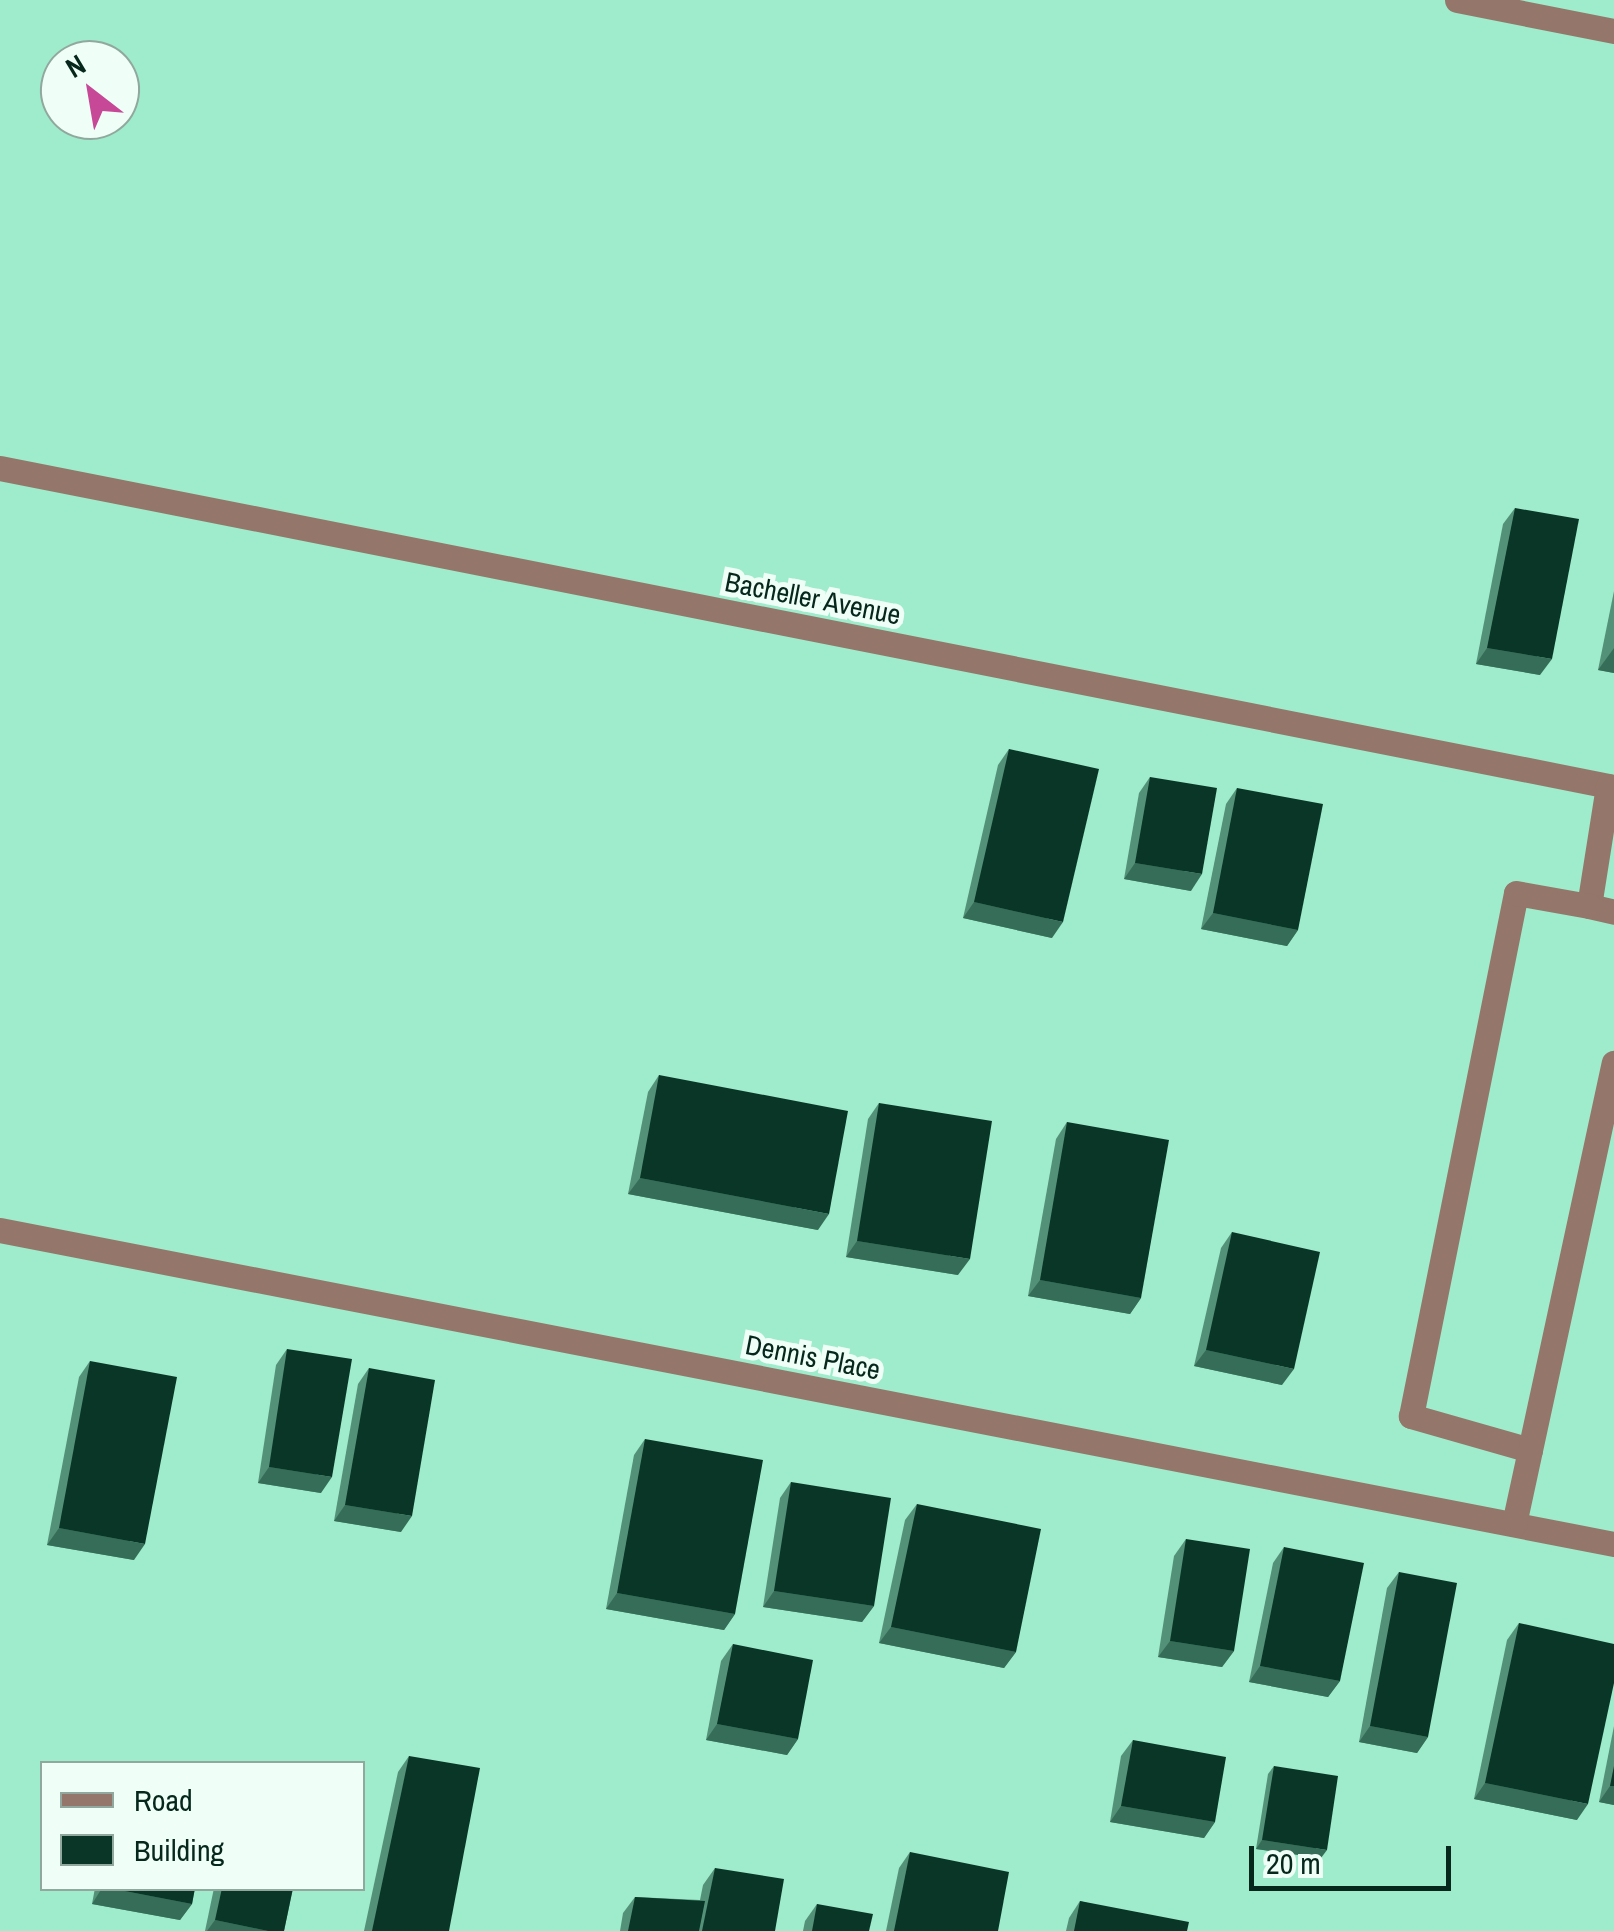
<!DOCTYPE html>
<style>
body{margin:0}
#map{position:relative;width:1614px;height:1931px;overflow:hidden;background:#9eeccb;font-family:"Archivo Narrow",sans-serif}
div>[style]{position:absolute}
.minor>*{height:25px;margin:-12.5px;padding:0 12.5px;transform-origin:12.5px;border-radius:12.5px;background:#94776a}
.wall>*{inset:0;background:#549179}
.shaded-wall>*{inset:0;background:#366d58}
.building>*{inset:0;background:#0a3627}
span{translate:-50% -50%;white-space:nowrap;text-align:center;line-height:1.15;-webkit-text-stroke:10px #effef7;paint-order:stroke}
.street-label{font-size:28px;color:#05271c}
.legend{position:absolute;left:40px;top:1761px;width:325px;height:130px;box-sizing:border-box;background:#effef7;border:2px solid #91a89f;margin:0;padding:12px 18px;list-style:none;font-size:30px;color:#05271c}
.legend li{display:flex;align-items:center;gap:20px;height:50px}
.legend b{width:50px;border:2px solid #91a89f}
.north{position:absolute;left:40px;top:40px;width:100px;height:100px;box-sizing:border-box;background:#effef7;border:2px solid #91a89f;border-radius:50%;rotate:329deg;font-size:28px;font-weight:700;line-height:40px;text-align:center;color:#05271c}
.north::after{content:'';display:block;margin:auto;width:35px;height:45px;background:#c64896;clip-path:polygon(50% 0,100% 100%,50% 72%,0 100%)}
.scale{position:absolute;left:1249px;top:1846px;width:202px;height:45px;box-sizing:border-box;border:5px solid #05271c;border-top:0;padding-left:12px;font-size:30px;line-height:35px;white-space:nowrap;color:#05271c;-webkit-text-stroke:8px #effef7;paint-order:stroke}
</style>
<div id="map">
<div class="minor">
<div style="left:1457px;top:0;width:160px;rotate:11.2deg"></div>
<div style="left:0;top:468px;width:1645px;rotate:11.18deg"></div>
<div style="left:1608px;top:786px;width:121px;rotate:99deg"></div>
<div style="left:1589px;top:906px;width:26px;rotate:13deg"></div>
<div style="left:0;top:1230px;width:1644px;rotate:11.01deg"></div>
<div style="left:1530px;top:1450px;width:124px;rotate:-164.1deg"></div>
<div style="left:1411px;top:1416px;width:533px;rotate:-78.65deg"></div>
<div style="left:1516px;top:893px;width:74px;rotate:10.1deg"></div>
<div style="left:1514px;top:1524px;width:472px;rotate:-77.8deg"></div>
</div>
<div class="wall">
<div style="clip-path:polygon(1515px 508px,1540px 675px,1476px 664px,1503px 524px)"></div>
<div style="clip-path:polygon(1614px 591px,1614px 673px,1598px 670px)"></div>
<div style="clip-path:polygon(1009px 749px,1052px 938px,963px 918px,998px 765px)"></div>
<div style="clip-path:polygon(1150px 777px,1191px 891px,1124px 879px,1139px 793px)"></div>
<div style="clip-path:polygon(1237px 788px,1298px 930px,1287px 946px,1201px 929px,1226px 804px)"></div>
<div style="clip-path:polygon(659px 1075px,818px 1230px,628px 1194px,648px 1092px)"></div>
<div style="clip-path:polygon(879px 1103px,958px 1275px,846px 1257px,868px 1119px)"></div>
<div style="clip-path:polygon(1067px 1122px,1141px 1298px,1130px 1314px,1028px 1296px,1056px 1139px)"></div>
<div style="clip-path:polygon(1232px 1232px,1282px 1385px,1194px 1366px,1221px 1248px)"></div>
<div style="clip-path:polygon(287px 1349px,321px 1493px,258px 1483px,276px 1365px)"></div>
<div style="clip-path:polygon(90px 1361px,134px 1560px,47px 1545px,79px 1377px)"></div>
<div style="clip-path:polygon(369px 1368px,401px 1532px,334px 1521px,358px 1384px)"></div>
<div style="clip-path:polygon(645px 1439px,735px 1614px,724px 1630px,606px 1609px,634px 1455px)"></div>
<div style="clip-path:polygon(791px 1482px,874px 1606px,862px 1622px,763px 1607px,780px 1498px)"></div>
<div style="clip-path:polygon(917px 1504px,1016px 1652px,1004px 1668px,879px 1643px,905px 1520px)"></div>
<div style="clip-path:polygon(1186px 1539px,1234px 1651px,1222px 1667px,1158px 1657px,1174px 1556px)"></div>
<div style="clip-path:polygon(1284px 1547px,1340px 1681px,1328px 1697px,1249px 1682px,1273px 1563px)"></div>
<div style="clip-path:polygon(1399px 1572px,1428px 1737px,1417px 1753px,1359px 1742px,1387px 1588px)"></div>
<div style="clip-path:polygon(1519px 1623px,1577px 1820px,1474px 1799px,1507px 1640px)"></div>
<div style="clip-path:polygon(733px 1644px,798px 1739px,787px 1755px,706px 1740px,721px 1661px)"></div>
<div style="clip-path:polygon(1614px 1726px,1614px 1805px,1599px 1802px)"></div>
<div style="clip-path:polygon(1133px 1740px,1215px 1822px,1204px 1838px,1110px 1822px,1121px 1756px)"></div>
<div style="clip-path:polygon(409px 1756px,449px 1931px,364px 1931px,398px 1772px)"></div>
<div style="clip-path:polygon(1274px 1766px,1321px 1858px,1256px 1849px,1268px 1774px)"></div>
<div style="clip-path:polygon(910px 1852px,998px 1931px,886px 1931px,899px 1868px)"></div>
<div style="clip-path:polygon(715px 1868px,775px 1931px,620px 1931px,623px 1913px,635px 1897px,700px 1900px,703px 1885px)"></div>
<div style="clip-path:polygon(95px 1888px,195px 1888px,192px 1904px,180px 1920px,92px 1904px)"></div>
<div style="clip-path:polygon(214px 1888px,293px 1888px,284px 1931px,205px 1931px)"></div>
<div style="clip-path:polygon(1080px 1901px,1187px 1931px,1066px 1931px,1069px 1918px)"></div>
<div style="clip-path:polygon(817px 1904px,869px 1931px,803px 1931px,805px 1921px)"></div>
</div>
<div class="shaded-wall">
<div style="clip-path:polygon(1487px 648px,1552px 659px,1540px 675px,1476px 664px)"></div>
<div style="clip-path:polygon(1614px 648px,1614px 673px,1598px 670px)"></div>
<div style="clip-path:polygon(1135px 863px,1202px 874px,1191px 891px,1124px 879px)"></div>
<div style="clip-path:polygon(974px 902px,1063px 922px,1052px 938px,963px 918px)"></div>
<div style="clip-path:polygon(1213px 913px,1298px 930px,1287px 946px,1201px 929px)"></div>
<div style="clip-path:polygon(640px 1178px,829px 1214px,818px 1230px,628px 1194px)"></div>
<div style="clip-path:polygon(857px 1241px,970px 1259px,958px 1275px,846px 1257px)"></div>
<div style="clip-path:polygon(1040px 1280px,1141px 1298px,1130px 1314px,1028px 1296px)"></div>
<div style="clip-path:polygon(1206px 1350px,1294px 1369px,1282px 1385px,1194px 1366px)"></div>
<div style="clip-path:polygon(269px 1467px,332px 1477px,321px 1493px,258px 1483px)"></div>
<div style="clip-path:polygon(345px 1505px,412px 1516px,401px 1532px,334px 1521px)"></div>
<div style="clip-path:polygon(59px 1528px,145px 1544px,134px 1560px,47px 1545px)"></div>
<div style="clip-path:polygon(774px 1591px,874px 1606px,862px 1622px,763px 1607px)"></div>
<div style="clip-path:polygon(617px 1593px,735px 1614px,724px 1630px,606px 1609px)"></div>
<div style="clip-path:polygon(891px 1627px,1016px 1652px,1004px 1668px,879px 1643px)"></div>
<div style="clip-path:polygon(1170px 1641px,1234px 1651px,1222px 1667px,1158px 1657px)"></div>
<div style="clip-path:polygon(1260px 1666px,1340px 1681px,1328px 1697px,1249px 1682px)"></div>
<div style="clip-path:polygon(717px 1724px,798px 1739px,787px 1755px,706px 1740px)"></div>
<div style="clip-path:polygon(1370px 1726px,1428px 1737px,1417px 1753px,1359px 1742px)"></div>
<div style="clip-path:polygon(1485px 1783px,1588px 1804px,1577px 1820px,1474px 1799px)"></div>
<div style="clip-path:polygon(1610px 1786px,1614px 1786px,1614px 1805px,1599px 1802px)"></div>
<div style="clip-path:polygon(1121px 1806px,1215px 1822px,1204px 1838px,1110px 1822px)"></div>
<div style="clip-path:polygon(1262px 1840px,1327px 1850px,1321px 1858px,1256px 1849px)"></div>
<div style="clip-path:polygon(102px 1888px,109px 1888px,192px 1904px,180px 1920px,92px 1904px)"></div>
<div style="clip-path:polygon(215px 1920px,268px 1931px,207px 1931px)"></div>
</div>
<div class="building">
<div style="clip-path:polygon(1515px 508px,1579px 519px,1552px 659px,1487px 648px)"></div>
<div style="clip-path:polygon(1009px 749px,1099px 769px,1063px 922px,974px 902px)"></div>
<div style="clip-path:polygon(1150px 777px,1217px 788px,1202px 874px,1135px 863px)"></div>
<div style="clip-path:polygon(1237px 788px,1323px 804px,1298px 930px,1213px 913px)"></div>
<div style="clip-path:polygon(659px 1075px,848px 1111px,829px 1214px,640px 1178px)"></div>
<div style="clip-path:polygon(879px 1103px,992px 1121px,970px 1259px,857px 1241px)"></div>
<div style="clip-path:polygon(1067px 1122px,1169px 1140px,1141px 1298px,1040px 1280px)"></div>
<div style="clip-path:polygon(1232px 1232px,1320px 1252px,1294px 1369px,1206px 1350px)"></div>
<div style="clip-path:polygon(287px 1349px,352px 1359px,332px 1477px,269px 1467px)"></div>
<div style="clip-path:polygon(90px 1361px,177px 1377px,145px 1544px,59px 1528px)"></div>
<div style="clip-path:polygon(369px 1368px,435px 1380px,412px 1516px,345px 1505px)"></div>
<div style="clip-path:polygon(645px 1439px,763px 1460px,735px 1614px,617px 1593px)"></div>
<div style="clip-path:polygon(791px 1482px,891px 1498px,874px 1606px,774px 1591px)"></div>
<div style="clip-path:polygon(917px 1504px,1041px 1529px,1016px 1652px,891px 1627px)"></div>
<div style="clip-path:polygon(1186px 1539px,1250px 1549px,1234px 1651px,1170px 1641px)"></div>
<div style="clip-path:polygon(1284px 1547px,1364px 1563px,1340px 1681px,1260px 1666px)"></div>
<div style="clip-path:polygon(1399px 1572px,1457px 1583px,1428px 1737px,1370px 1726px)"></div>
<div style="clip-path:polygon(1519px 1623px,1614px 1644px,1614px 1683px,1588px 1804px,1485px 1783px)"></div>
<div style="clip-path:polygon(733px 1644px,813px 1660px,798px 1739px,717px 1724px)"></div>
<div style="clip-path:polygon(1133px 1740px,1226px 1757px,1215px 1822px,1121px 1806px)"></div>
<div style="clip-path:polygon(409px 1756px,480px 1768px,449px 1931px,372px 1931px)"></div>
<div style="clip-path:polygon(1274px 1766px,1338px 1776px,1327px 1850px,1262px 1840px)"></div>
<div style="clip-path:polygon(1614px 1766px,1614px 1786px,1610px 1786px)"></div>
<div style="clip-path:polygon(910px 1852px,1009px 1872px,998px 1931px,894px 1931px)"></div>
<div style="clip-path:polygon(715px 1868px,784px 1879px,775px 1931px,702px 1931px)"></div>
<div style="clip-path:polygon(109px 1888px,195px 1888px,192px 1904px)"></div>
<div style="clip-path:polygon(222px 1888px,293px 1888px,284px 1931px,268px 1931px,215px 1920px)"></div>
<div style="clip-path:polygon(635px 1897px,705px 1901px,699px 1931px,628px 1931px)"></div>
<div style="clip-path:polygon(1080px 1901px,1189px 1922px,1187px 1931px,1074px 1931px)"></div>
<div style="clip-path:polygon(817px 1904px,873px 1914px,869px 1931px,812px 1931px)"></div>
</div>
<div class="street-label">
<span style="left:813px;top:598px;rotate:11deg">Bacheller Avenue</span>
<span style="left:813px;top:1357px;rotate:11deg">Dennis Place</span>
</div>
<ul class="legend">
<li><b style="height:12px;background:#94776a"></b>Road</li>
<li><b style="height:28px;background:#0a3627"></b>Building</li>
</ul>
<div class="north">N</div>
<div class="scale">20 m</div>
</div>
